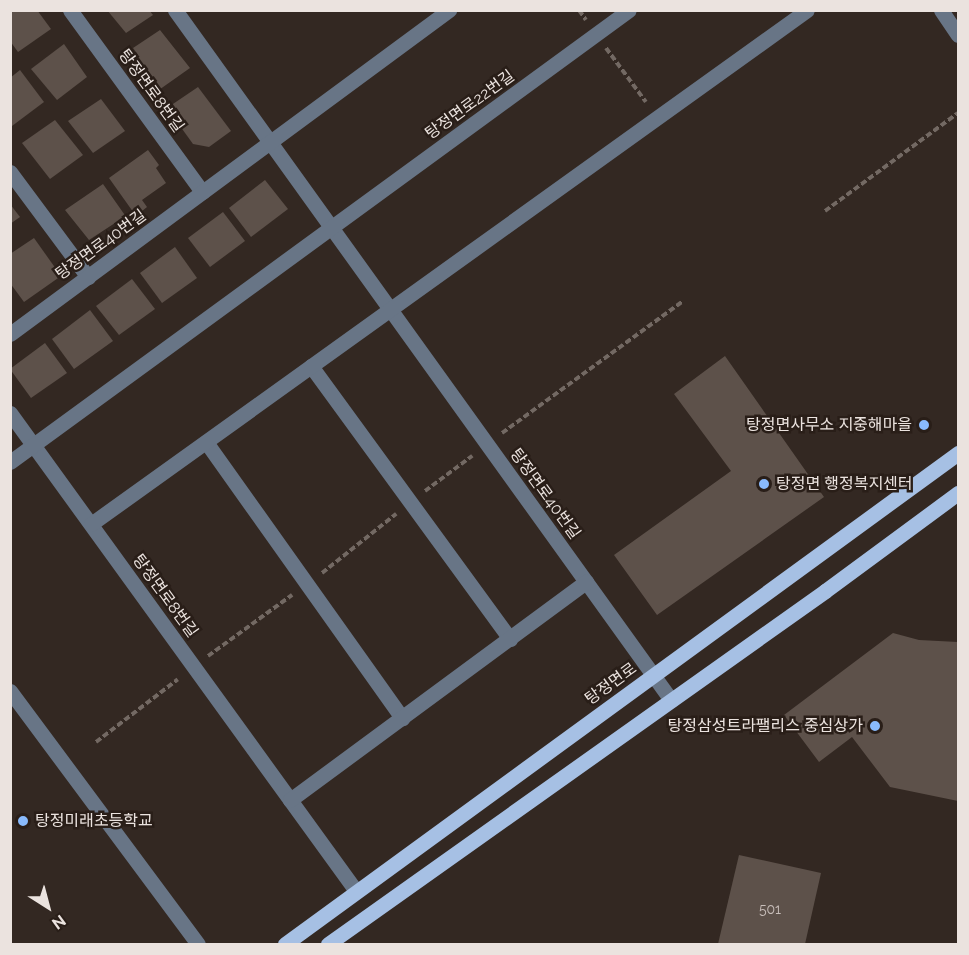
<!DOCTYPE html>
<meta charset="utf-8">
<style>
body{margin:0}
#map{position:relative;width:969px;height:955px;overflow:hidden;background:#332822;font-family:Raleway,"Noto Sans KR",sans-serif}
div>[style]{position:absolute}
.building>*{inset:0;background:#5d514a}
.path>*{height:4px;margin-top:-2px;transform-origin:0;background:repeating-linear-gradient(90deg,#736963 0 6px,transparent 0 9px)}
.minor>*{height:15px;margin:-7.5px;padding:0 7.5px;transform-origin:7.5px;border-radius:7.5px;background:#687586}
.major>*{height:15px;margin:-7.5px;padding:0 7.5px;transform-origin:7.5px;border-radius:7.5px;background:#a6c0e4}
.dots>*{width:16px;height:16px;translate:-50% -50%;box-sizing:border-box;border:3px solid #291e18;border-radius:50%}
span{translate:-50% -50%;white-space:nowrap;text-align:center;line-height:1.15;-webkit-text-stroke:5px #291e18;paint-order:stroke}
.number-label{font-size:14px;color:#c8beba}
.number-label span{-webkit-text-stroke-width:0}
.street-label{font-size:16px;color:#ebe3df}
.poi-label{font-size:16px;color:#ebe3df}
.right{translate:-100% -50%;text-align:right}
.left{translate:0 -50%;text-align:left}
.frame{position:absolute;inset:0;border:12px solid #ebe3df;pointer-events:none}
.north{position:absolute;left:18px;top:877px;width:60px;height:60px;-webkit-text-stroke:4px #291e18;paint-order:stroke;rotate:144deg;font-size:16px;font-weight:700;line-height:24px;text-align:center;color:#ebe3df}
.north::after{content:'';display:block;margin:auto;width:21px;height:27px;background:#ebe3df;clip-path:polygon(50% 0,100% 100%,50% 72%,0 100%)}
</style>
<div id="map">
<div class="building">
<div style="clip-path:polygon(10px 10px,37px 10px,51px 29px,18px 52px,10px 41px)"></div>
<div style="clip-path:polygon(107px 10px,149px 10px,153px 15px,126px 33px)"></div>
<div style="clip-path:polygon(160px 30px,190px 68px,156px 92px,131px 59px,138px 55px,133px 48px)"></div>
<div style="clip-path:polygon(64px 44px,87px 77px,57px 100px,31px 69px)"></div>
<div style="clip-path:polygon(20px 70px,44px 102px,12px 126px,10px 78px)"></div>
<div style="clip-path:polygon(198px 87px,231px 131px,209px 147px,193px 144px,167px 108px)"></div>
<div style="clip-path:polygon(101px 99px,125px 131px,93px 153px,68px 121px)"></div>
<div style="clip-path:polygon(55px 120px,83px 155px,50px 179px,22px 143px)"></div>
<div style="clip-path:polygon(148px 150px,159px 165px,156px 168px,166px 183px,142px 200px,147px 207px,136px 216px,109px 178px)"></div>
<div style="clip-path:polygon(265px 180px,288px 209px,251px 237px,229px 208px)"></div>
<div style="clip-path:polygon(103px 184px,129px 221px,120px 227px,115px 223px,89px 240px,65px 210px)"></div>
<div style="clip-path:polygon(10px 204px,20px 217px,10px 224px)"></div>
<div style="clip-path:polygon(223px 212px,245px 241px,210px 267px,188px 238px)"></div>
<div style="clip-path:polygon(34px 238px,61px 276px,24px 302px,10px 283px,10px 254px)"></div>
<div style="clip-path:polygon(175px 247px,197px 278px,162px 303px,140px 273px)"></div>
<div style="clip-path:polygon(132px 279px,155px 309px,119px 335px,96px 306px)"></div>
<div style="clip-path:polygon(90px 310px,113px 341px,74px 369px,52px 339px)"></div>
<div style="clip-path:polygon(45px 343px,67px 373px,31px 398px,10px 369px)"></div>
<div style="clip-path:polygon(725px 356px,824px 497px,657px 615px,614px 555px,731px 471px,674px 394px)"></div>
<div style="clip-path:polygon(893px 633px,919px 640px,958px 642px,958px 801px,890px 787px,852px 737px,819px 762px,784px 715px)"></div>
<div style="clip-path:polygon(739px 855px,821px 873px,805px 944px,718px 944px)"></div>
</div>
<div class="path">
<div style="left:579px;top:10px;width:12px;rotate:55deg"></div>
<div style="left:606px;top:48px;width:67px;rotate:53.5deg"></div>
<div style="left:825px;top:211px;width:165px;rotate:-36.4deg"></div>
<div style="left:502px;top:433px;width:224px;rotate:-36.1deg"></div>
<div style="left:425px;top:491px;width:59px;rotate:-36.7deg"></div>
<div style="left:322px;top:573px;width:95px;rotate:-38.6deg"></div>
<div style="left:208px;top:656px;width:104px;rotate:-36deg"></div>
<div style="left:96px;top:742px;width:103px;rotate:-37.5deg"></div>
</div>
<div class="minor">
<div style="left:70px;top:10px;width:225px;rotate:54deg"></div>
<div style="left:175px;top:10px;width:850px;rotate:54.29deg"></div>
<div style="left:941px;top:10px;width:30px;rotate:56deg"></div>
<div style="left:10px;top:172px;width:131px;rotate:53.4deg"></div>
<div style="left:10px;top:334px;width:546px;rotate:-36.43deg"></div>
<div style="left:311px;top:366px;width:338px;rotate:53.9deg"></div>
<div style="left:10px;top:413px;width:590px;rotate:54.1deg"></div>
<div style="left:206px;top:442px;width:339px;rotate:54.6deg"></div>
<div style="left:10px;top:462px;width:766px;rotate:-36.14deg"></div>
<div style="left:91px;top:524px;width:881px;rotate:-35.67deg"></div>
<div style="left:10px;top:691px;width:315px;rotate:53.4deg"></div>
<div style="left:290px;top:800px;width:368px;rotate:-36.4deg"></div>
</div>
<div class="major">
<div style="left:285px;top:944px;width:833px;rotate:-36.11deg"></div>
<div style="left:328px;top:944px;width:610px;rotate:-35.38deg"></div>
<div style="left:825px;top:591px;width:165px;rotate:-36.4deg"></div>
</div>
<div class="dots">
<div style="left:924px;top:425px;background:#89bafc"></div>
<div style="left:764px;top:484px;background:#89bafc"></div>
<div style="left:875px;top:726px;background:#89bafc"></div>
<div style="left:23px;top:821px;background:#89bafc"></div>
</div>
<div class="number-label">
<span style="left:770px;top:909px">501</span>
</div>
<div class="street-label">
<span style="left:151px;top:91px;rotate:54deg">탕정면로8번길</span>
<span style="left:470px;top:105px;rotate:-36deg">탕정면로22번길</span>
<span style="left:101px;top:245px;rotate:-36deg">탕정면로40번길</span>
<span style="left:545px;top:494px;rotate:54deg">탕정면로40번길</span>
<span style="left:165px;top:596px;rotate:54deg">탕정면로8번길</span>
<span style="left:611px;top:684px;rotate:-36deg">탕정면로</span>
</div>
<div class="poi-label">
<span class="right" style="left:912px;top:425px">탕정면사무소 지중해마을</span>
<span class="left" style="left:776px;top:484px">탕정면 행정복지센터</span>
<span class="right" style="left:863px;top:726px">탕정삼성트라팰리스 중심상가</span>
<span class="left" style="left:35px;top:821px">탕정미래초등학교</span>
</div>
<div class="frame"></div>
<div class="north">N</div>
</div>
